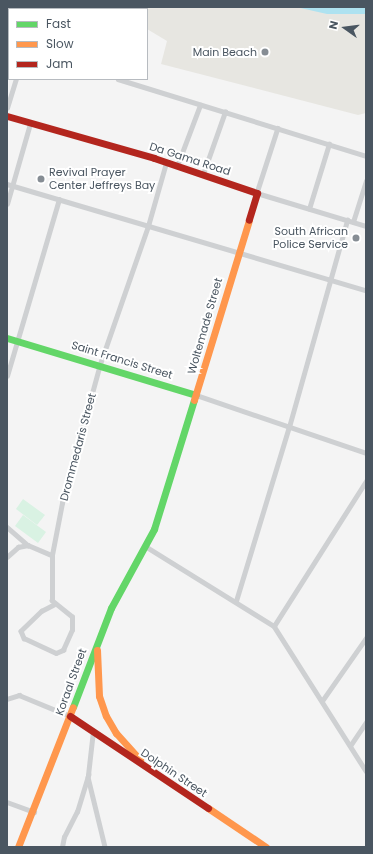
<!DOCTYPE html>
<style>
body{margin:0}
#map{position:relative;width:373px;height:854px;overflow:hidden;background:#f4f4f4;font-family:Poppins,sans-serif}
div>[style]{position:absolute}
.green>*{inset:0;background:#d9f2e3}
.sand>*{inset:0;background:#e7e6e1}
.water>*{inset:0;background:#aee2f0}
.street>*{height:4.5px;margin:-2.25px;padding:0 2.25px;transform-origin:2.25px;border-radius:2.25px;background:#ced0d2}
.fast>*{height:7px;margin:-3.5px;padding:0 3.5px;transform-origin:3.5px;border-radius:3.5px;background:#63d668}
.slow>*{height:7px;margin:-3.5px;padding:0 3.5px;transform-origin:3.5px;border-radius:3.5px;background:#ff974d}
.jam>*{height:7px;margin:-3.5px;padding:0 3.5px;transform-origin:3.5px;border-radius:3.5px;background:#b3261e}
.dots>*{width:11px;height:11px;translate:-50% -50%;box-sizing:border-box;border:2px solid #fff;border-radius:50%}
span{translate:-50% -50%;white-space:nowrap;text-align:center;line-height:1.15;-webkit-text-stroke:4px #fff;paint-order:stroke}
.poi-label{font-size:11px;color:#4a5661}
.right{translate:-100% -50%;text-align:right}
.left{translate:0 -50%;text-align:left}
.street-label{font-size:11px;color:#4a5661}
.frame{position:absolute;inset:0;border:8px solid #4a5661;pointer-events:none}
.legend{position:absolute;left:8px;top:8px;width:140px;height:72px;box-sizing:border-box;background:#fff;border:1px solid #b7bbc0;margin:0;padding:5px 7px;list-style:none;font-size:12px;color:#4a5661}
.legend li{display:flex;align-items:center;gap:8px;height:20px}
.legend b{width:20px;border:1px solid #b7bbc0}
.north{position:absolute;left:325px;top:8px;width:40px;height:40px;-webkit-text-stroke:3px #fff;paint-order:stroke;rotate:284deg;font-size:11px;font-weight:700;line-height:16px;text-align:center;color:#4a5661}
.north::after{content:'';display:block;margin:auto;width:14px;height:18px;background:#4a5661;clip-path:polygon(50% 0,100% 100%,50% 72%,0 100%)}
</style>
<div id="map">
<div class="green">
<div style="clip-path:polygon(23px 499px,45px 515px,37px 525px,16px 509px)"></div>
<div style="clip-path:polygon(23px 515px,46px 532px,38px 543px,15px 526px)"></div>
</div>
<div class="sand">
<div style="clip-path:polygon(108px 7px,296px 7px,366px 14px,366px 113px,358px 115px,161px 64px,167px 41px,147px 29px,147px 9px)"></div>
</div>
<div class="water">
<div style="clip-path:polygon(296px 7px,366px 7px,366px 14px,327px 14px)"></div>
</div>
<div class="street">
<div style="left:7px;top:38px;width:3px;rotate:45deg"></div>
<div style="left:118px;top:79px;width:260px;rotate:17.2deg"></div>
<div style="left:7px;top:108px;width:30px;rotate:-73deg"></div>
<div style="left:278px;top:128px;width:68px;rotate:107.9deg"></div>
<div style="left:257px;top:193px;width:114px;rotate:16.8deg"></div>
<div style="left:177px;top:166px;width:65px;rotate:-69.3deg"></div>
<div style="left:203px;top:174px;width:66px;rotate:-70.5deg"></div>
<div style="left:7px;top:184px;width:374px;rotate:16.5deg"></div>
<div style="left:7px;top:204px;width:83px;rotate:-74deg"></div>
<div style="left:309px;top:209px;width:68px;rotate:-72.9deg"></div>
<div style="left:353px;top:222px;width:43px;rotate:-72.4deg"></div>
<div style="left:7px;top:376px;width:184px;rotate:-73.6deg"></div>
<div style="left:196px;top:395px;width:180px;rotate:18.8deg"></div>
<div style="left:7px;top:527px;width:28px;rotate:41deg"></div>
<div style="left:28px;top:545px;width:26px;rotate:23deg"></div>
<div style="left:145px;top:546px;width:152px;rotate:31.8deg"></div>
<div style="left:274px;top:626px;width:172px;rotate:57.6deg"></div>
<div style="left:7px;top:557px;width:15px;rotate:-42deg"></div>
<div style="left:18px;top:547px;width:10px;rotate:-11deg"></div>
<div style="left:236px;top:601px;width:182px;rotate:-73.1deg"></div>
<div style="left:289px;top:427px;width:215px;rotate:-74.3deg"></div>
<div style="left:54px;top:605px;width:13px;rotate:153deg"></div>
<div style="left:42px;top:611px;width:29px;rotate:136deg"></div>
<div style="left:21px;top:631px;width:8px;rotate:67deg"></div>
<div style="left:24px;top:638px;width:35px;rotate:25deg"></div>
<div style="left:56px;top:653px;width:8px;rotate:-23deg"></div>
<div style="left:63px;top:650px;width:22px;rotate:-66deg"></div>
<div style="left:72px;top:630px;width:13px;rotate:-90deg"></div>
<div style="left:72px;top:617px;width:26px;rotate:-141deg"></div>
<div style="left:52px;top:601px;width:46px;rotate:-90deg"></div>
<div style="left:52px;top:555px;width:53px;rotate:-79.1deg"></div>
<div style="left:62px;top:503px;width:144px;rotate:-74.7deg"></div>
<div style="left:100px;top:364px;width:146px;rotate:-70.8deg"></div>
<div style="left:148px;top:226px;width:66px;rotate:-74.1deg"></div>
<div style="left:274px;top:626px;width:172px;rotate:-57.6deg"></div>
<div style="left:7px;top:699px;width:13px;rotate:-18deg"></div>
<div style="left:19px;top:695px;width:55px;rotate:22.4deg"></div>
<div style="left:322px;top:701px;width:77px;rotate:-55.1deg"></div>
<div style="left:350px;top:746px;width:29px;rotate:-56deg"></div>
<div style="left:88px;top:777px;width:72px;rotate:76.3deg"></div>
<div style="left:7px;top:802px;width:29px;rotate:20deg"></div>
<div style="left:62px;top:847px;width:10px;rotate:-79deg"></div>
<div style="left:64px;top:837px;width:28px;rotate:-63deg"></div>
<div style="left:77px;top:812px;width:39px;rotate:-73deg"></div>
<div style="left:88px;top:775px;width:44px;rotate:-83.5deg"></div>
</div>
<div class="fast">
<div style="left:7px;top:338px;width:197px;rotate:16.8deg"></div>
<div style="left:73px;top:707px;width:106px;rotate:-69deg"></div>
<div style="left:111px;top:608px;width:90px;rotate:-61.4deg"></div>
<div style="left:154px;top:529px;width:135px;rotate:-72.8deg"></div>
</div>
<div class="slow">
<div style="left:194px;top:400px;width:188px;rotate:-73deg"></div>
<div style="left:97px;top:650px;width:46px;rotate:87.5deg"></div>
<div style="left:99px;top:696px;width:21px;rotate:71deg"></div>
<div style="left:106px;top:716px;width:20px;rotate:60deg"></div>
<div style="left:116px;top:733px;width:36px;rotate:48deg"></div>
<div style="left:208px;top:808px;width:70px;rotate:33.9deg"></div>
<div style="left:18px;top:847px;width:150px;rotate:-68.6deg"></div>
</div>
<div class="jam">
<div style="left:7px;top:116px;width:153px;rotate:15.9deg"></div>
<div style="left:154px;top:158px;width:109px;rotate:18.8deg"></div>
<div style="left:257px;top:193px;width:28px;rotate:107deg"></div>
<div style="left:70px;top:716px;width:166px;rotate:33.7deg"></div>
</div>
<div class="dots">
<div style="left:265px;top:52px;background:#868d94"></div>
<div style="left:41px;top:179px;background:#868d94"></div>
<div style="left:356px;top:238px;background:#868d94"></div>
</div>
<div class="poi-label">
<span class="right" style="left:257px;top:52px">Main Beach</span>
<span class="left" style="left:49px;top:179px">Revival Prayer<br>Center Jeffreys Bay</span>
<span class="right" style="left:348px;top:238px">South African<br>Police Service</span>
</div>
<div class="street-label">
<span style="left:190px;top:159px;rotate:18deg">Da Gama Road</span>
<span style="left:205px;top:326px;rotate:-74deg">Woltemade Street</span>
<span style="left:122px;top:360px;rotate:17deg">Saint Francis Street</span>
<span style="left:78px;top:447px;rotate:-75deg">Drommedaris Street</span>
<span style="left:71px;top:682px;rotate:-70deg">Koraal Street</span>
<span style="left:174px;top:773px;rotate:34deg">Dolphin Street</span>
</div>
<div class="frame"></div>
<ul class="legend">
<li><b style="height:5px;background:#63d668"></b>Fast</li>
<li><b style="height:5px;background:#ff974d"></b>Slow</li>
<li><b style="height:5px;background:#b3261e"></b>Jam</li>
</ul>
<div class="north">N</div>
</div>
